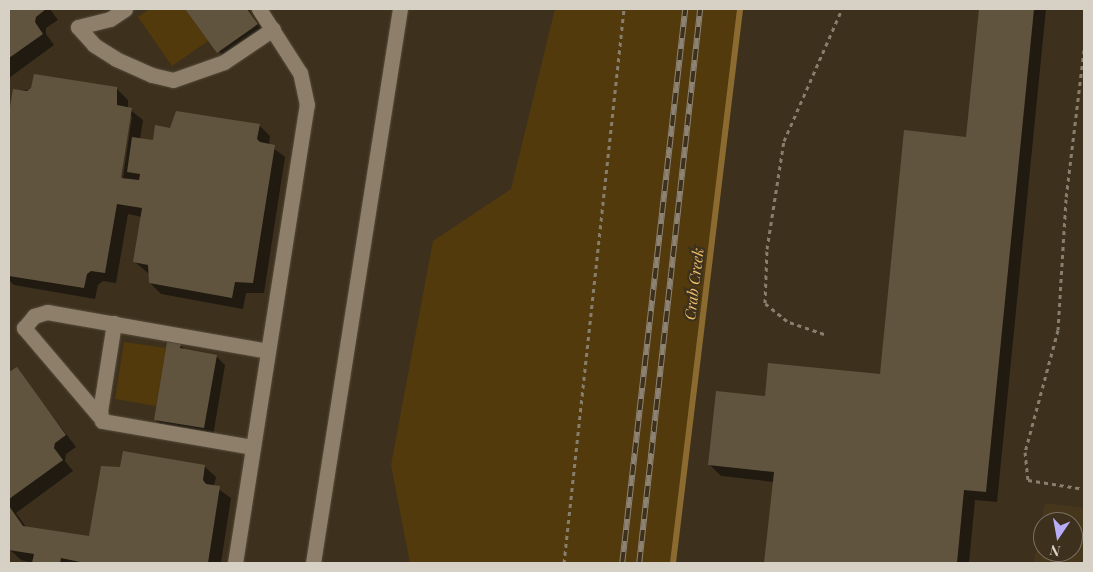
<!DOCTYPE html>
<style>
body{margin:0}
#map{position:relative;width:1093px;height:572px;overflow:hidden;background:#3d311e;font-family:"Playfair Display",serif}
div>[style]{position:absolute}
.built>*{inset:0;background:#46371c}
.green>*{inset:0;background:#523a0c}
.shadow>*{inset:0;background:#0007}
.stream>*{height:6px;margin:-3px;padding:0 3px;transform-origin:3px;border-radius:3px;background:#8c6b30}
.building>*{inset:0;background:#61543f}
.path>*{height:3px;margin-top:-1.5px;transform-origin:0;background:repeating-linear-gradient(90deg,#877e6e 0 4px,transparent 0 8px)}
.roads{filter:drop-shadow(0 0 1px #564c3b) drop-shadow(0 0 1px #564c3b)}
.minor>*{height:15px;margin:-7.5px;padding:0 7.5px;transform-origin:7.5px;border-radius:7.5px;background:#8d7f69}
.rail>*{height:5.5px;margin-top:-2.75px;transform-origin:0;background:repeating-linear-gradient(90deg,#3d311e 0 11px,#8d8374 0 22px);box-sizing:border-box;border-block:1px solid #8d8374}
span{translate:-50% -50%;white-space:nowrap;text-align:center;line-height:1.15;-webkit-text-stroke:4.5px #3d311e;paint-order:stroke}
.water-label{font-size:15px;color:#f0bf6a;font-style:italic}
.frame{position:absolute;inset:0;border:10px solid #d7d0c4;pointer-events:none}
.north{position:absolute;left:1033px;top:512px;width:50px;height:50px;box-sizing:border-box;background:#3d311e;border:1px solid #7b7160;border-radius:50%;rotate:192deg;font-size:14px;font-weight:700;line-height:20px;text-align:center;color:#d7d0c4}
.north::after{content:'';display:block;margin:auto;width:18px;height:22px;background:#b6acf8;clip-path:polygon(50% 0,100% 100%,50% 72%,0 100%)}
</style>
<div id="map">
<div class="built">
<div style="clip-path:polygon(evenodd,1045px 503px,1084px 508px,1084px 563px,1034px 563px,1045px 503px,1043px 522px,1073px 522px,1073px 552px,1043px 552px,1043px 522px)"></div>
</div>
<div class="green">
<div style="clip-path:polygon(150px 9px,185px 9px,208px 41px,172px 66px,138px 17px)"></div>
<div style="clip-path:polygon(555px 9px,740px 9px,673px 563px,410px 563px,391px 465px,433px 241px,511px 189px)"></div>
<div style="clip-path:polygon(124px 342px,166px 348px,156px 406px,115px 399px)"></div>
</div>
<div class="shadow">
<div style="clip-path:polygon(9px 9px,50px 9px,58px 20px,46px 28px,46px 34px,54px 45px,9px 78px)"></div>
<div style="clip-path:polygon(186px 9px,248px 9px,266px 33px,227px 61px)"></div>
<div style="clip-path:polygon(980px 9px,1046px 9px,997px 502px,975px 500px,969px 563px,766px 563px,774px 482px,721px 476px,710px 465px,766px 398px,881px 375px,967px 138px)"></div>
<div style="clip-path:polygon(evenodd,117px 89px,128px 100px,128px 108px,143px 120px,140px 139px,154px 142px,171px 129px,259px 125px,270px 136px,269px 145px,285px 157px,264px 293px,246px 293px,243px 309px,161px 294px,150px 283px,149px 274px,135px 262px,142px 217px,128px 214px,116px 283px,103px 281px,98px 285px,95px 299px,14px 285px,9px 280px,9px 120px,14px 90px,117px 89px,129px 116px,132px 116px,122px 184px,119px 184px,129px 116px)"></div>
<div style="clip-path:polygon(180px 345px,185px 350px,216px 356px,225px 365px,213px 436px,164px 428px,155px 419px)"></div>
<div style="clip-path:polygon(16px 368px,76px 447px,66px 454px,65px 461px,73px 471px,16px 513px,26px 527px,90px 538px,204px 466px,216px 477px,214px 486px,231px 498px,221px 563px,33px 563px,21px 560px,9px 549px,9px 374px)"></div>
</div>
<div class="stream">
<div style="left:673px;top:563px;width:558px;rotate:-83.1deg"></div>
</div>
<div class="building">
<div style="clip-path:polygon(9px 9px,46px 9px,36px 17px,35px 22px,43px 34px,9px 58px)"></div>
<div style="clip-path:polygon(185px 9px,247px 9px,258px 24px,217px 53px)"></div>
<div style="clip-path:polygon(979px 9px,1034px 9px,986px 492px,964px 490px,957px 563px,764px 563px,774px 472px,708px 465px,716px 391px,765px 396px,768px 363px,880px 374px,904px 130px,966px 137px)"></div>
<div style="clip-path:polygon(34px 74px,117px 87px,117px 105px,132px 108px,121px 178px,139px 180px,140px 174px,127px 172px,132px 137px,153px 140px,155px 125px,170px 128px,176px 111px,260px 124px,257px 139px,260px 142px,275px 145px,253px 283px,235px 282px,232px 298px,149px 283px,148px 265px,133px 262px,142px 208px,117px 204px,105px 273px,91px 271px,87px 274px,84px 288px,9px 276px,9px 113px,13px 89px,27px 91px,31px 88px)"></div>
<div style="clip-path:polygon(167px 342px,181px 344px,180px 348px,217px 355px,204px 428px,154px 420px)"></div>
<div style="clip-path:polygon(17px 367px,66px 435px,55px 443px,54px 448px,63px 460px,9px 499px,9px 372px)"></div>
<div style="clip-path:polygon(123px 451px,205px 465px,203px 480px,206px 484px,220px 486px,208px 563px,85px 563px,61px 558px,60px 563px,32px 563px,34px 554px,9px 550px,9px 506px,23px 526px,89px 536px,101px 466px,120px 467px)"></div>
</div>
<div class="path">
<div style="left:1084px;top:50px;width:150px;rotate:96.9deg"></div>
<div style="left:1066px;top:199px;width:131px;rotate:93.5deg"></div>
<div style="left:1058px;top:330px;width:126px;rotate:105.1deg"></div>
<div style="left:1025px;top:452px;width:28px;rotate:84deg"></div>
<div style="left:1028px;top:480px;width:57px;rotate:9.1deg"></div>
<div style="left:824px;top:334px;width:39px;rotate:-161deg"></div>
<div style="left:787px;top:321px;width:28px;rotate:-141deg"></div>
<div style="left:765px;top:303px;width:54px;rotate:-87.9deg"></div>
<div style="left:767px;top:249px;width:109px;rotate:-81.1deg"></div>
<div style="left:784px;top:141px;width:144px;rotate:-66.3deg"></div>
<div style="left:564px;top:563px;width:557px;rotate:-83.82deg"></div>
</div>
<div class="roads">
<div class="minor">
<div style="left:125px;top:9px;width:18px;rotate:146deg"></div>
<div style="left:110px;top:19px;width:33px;rotate:166deg"></div>
<div style="left:78px;top:27px;width:24px;rotate:48deg"></div>
<div style="left:94px;top:45px;width:26px;rotate:32deg"></div>
<div style="left:116px;top:59px;width:39px;rotate:24deg"></div>
<div style="left:152px;top:75px;width:22px;rotate:13deg"></div>
<div style="left:173px;top:80px;width:54px;rotate:-19.4deg"></div>
<div style="left:224px;top:62px;width:59px;rotate:-34deg"></div>
<div style="left:114px;top:323px;width:89px;rotate:99deg"></div>
<div style="left:100px;top:411px;width:10px;rotate:79deg"></div>
<div style="left:102px;top:421px;width:153px;rotate:9.8deg"></div>
<div style="left:99px;top:416px;width:116px;rotate:-130.4deg"></div>
<div style="left:24px;top:328px;width:16px;rotate:-50deg"></div>
<div style="left:34px;top:316px;width:14px;rotate:-17deg"></div>
<div style="left:47px;top:312px;width:224px;rotate:10deg"></div>
<div style="left:235px;top:563px;width:464px;rotate:-81.1deg"></div>
<div style="left:307px;top:105px;width:33px;rotate:-102deg"></div>
<div style="left:300px;top:73px;width:76px;rotate:-122.6deg"></div>
<div style="left:313px;top:563px;width:561px;rotate:-81.08deg"></div>
</div>
</div>
<div class="rail">
<div style="left:622px;top:563px;width:558px;rotate:-83.51deg"></div>
<div style="left:639px;top:563px;width:557px;rotate:-83.72deg"></div>
</div>
<div class="water-label">
<span style="left:694px;top:284px;rotate:-83deg">Crab Creek</span>
</div>
<div class="frame"></div>
<div class="north">N</div>
</div>
